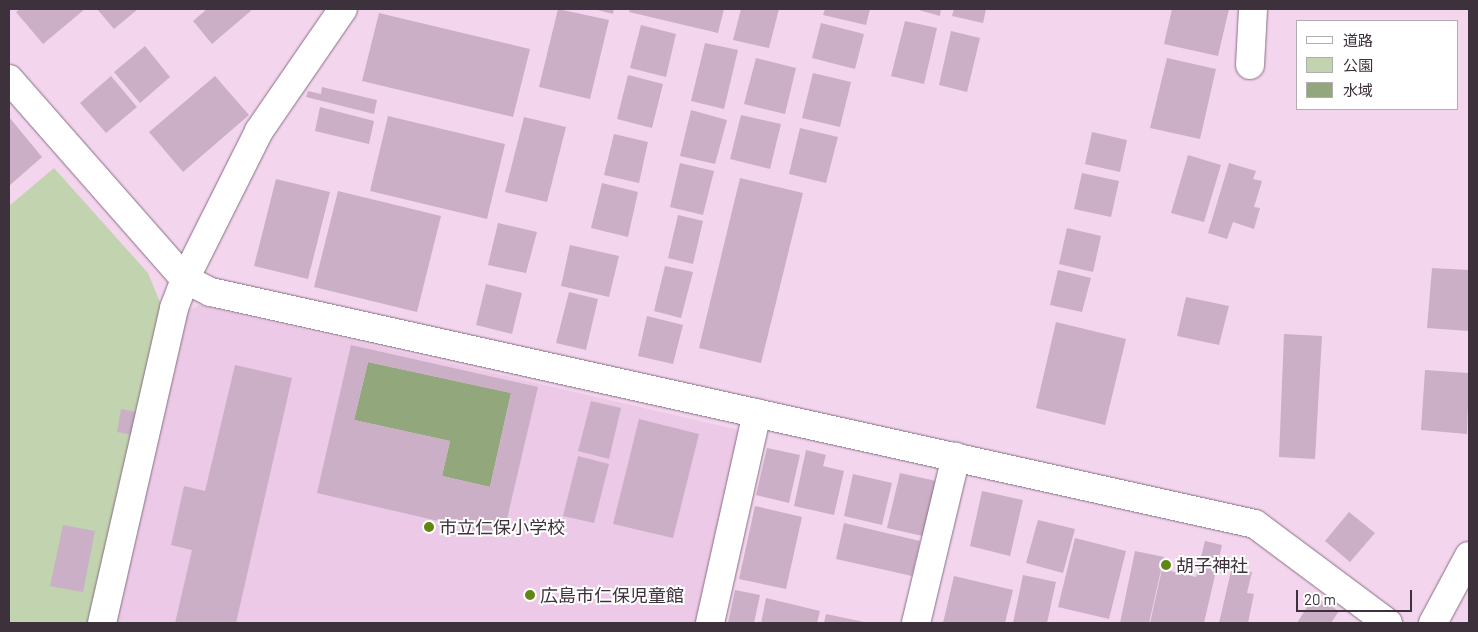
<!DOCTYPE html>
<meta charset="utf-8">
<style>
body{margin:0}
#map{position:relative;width:1478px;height:632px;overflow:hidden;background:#f3d6ee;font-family:Barlow,"Noto Sans JP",sans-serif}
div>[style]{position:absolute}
.built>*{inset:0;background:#ecc9e6}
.green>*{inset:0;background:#c2d3af}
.water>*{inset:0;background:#93a77c}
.building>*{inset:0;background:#cbafc6}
.roads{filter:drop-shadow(0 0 1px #886e84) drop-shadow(0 0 1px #886e84)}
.minor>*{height:28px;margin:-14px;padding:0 14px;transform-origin:14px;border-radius:14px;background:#fff}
.dots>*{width:14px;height:14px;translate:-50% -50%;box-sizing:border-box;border:2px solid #fff;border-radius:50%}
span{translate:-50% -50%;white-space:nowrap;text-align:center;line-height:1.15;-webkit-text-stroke:4px #fff;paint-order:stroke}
.poi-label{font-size:18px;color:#3d313b}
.left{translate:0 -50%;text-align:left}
.frame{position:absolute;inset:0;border:10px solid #3d313b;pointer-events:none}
.legend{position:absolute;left:1296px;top:20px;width:162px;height:90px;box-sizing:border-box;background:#fff;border:1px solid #b1adb1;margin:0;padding:6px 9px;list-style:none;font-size:15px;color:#3d313b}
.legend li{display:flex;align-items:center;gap:10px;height:25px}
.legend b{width:25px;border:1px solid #b1adb1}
.scale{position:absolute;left:1296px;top:590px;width:116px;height:22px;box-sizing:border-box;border:2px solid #3d313b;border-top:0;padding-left:6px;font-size:15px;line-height:18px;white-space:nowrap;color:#3d313b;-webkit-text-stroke:4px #fff;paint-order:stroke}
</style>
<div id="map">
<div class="built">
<div style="clip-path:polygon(199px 305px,743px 431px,699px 623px,116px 623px,186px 312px)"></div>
</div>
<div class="green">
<div style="clip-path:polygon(54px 168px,148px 273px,164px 312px,91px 623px,9px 623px,9px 206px)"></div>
</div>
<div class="water">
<div style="clip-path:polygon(368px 362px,511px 393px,490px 487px,442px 476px,450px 441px,354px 420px)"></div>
</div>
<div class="building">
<div style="clip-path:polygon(20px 9px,85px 9px,43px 44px,16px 12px)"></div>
<div style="clip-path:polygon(97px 9px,138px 9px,114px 29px)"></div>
<div style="clip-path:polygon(207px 9px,253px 9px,212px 44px,193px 21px)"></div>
<div style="clip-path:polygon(558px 9px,609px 20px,590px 99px,539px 87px)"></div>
<div style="clip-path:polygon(594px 9px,614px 9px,613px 14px)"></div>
<div style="clip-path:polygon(630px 9px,724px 9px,718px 33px,629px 12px)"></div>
<div style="clip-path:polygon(741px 9px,779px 9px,769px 48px,733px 40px)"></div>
<div style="clip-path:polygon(825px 9px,870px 9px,866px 25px,823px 15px)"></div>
<div style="clip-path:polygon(915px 9px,941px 9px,940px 16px)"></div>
<div style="clip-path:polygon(954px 9px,986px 9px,983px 23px,952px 16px)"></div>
<div style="clip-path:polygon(1172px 9px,1229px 9px,1218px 56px,1164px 44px)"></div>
<div style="clip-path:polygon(379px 13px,530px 49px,513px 117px,362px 81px)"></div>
<div style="clip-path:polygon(905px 21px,937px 28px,924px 84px,891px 76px)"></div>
<div style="clip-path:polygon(821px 23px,864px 34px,855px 69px,812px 58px)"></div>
<div style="clip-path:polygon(641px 25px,676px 34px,666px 77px,630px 68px)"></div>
<div style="clip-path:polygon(951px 31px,980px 38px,967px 92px,939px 85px)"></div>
<div style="clip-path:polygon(705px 43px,738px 50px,724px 109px,691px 101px)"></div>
<div style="clip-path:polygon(145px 46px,170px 77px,140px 103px,114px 72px)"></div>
<div style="clip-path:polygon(756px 58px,796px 68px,785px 114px,744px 104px)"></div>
<div style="clip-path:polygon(1167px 58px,1216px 69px,1200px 139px,1150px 128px)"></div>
<div style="clip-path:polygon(813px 73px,851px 82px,840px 127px,802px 118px)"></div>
<div style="clip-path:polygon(628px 75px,663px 84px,652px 128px,617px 119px)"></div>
<div style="clip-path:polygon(111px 76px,137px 107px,106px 133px,80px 103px)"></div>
<div style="clip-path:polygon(215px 76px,249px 115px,183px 172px,149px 132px)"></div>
<div style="clip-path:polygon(322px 87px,377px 100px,374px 114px,306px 97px,308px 91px,321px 94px)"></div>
<div style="clip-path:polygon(320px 107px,374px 121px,369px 144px,315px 131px)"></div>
<div style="clip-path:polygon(691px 110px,727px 120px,715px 164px,680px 156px)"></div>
<div style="clip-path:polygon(741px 115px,781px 124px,770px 169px,730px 159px)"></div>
<div style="clip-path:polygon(388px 116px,505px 144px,487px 219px,370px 191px)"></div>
<div style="clip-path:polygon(9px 117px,42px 157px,9px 186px)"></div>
<div style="clip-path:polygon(524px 117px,566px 127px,547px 202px,505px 192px)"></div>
<div style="clip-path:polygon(800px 128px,838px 137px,826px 183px,789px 174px)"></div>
<div style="clip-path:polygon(1092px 132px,1127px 140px,1120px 172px,1085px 164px)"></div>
<div style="clip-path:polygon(614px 134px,648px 142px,639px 183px,604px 175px)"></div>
<div style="clip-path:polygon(1188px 155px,1221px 165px,1204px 222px,1171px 213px)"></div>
<div style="clip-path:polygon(680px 163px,714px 171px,703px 215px,670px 207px)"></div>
<div style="clip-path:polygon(1229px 163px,1256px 171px,1253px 179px,1262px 181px,1254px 207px,1260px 208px,1254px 229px,1233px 222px,1227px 239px,1208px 233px)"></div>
<div style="clip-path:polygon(1082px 173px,1119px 181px,1111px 217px,1074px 209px)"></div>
<div style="clip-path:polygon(740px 178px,803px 193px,761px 363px,699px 348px)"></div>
<div style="clip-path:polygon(276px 179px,330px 192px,308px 279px,254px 266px)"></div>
<div style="clip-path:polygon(602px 183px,638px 192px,628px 237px,591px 228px)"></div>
<div style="clip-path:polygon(338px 191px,441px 216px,417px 312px,314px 287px)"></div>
<div style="clip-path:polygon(678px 215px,703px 221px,693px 264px,668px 258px)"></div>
<div style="clip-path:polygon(498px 223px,537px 232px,526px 273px,488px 265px)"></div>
<div style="clip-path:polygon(1067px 228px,1101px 236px,1093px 272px,1059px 264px)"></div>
<div style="clip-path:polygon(570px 245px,619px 256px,609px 297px,561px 286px)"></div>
<div style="clip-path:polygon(665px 266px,693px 272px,681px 318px,654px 311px)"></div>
<div style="clip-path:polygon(1432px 268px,1469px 270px,1469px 331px,1427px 328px)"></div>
<div style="clip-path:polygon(1058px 270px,1091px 278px,1082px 312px,1050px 305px)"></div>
<div style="clip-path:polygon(486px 284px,522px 293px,512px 334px,476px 325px)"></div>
<div style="clip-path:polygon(569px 292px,598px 299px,586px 350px,556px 343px)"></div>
<div style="clip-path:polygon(1186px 297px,1229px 306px,1219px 345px,1177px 336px)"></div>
<div style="clip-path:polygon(647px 316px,683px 325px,673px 364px,638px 356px)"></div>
<div style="clip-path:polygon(1056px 322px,1126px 339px,1105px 425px,1036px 408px)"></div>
<div style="clip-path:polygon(1284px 334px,1322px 336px,1315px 459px,1279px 457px)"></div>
<div style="clip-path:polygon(evenodd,351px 345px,538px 387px,503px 536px,317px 493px,351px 345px,368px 362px,511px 393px,490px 487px,442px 476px,450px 441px,354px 420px,368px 362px)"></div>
<div style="clip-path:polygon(235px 365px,292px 378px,236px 623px,175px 623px,192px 550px,171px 545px,184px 486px,205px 491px)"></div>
<div style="clip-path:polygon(1425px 370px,1469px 373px,1467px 434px,1421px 430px)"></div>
<div style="clip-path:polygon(591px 401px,621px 408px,609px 459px,578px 451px)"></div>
<div style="clip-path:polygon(121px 409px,136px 412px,132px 435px,117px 432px)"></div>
<div style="clip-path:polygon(639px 419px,699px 434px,673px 538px,613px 524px)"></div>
<div style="clip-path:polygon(767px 448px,800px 455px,789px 503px,756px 495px)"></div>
<div style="clip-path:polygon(806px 450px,826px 455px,823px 466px,844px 471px,834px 515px,794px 506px)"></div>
<div style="clip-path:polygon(578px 456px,609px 464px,594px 523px,563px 516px)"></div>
<div style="clip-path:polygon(900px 473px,936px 481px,923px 536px,887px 528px)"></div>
<div style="clip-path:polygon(853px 474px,892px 483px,882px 525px,844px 516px)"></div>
<div style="clip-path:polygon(982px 491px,1023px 500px,1010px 556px,970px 546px)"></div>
<div style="clip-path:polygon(755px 506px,802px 517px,786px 589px,739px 579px)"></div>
<div style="clip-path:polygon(1349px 512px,1375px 533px,1350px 562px,1325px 541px)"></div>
<div style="clip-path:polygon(1038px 520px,1075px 529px,1063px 573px,1026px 563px)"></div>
<div style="clip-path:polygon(844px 523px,920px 541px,912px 576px,836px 559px)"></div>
<div style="clip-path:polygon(63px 525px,95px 531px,83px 592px,50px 586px)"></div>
<div style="clip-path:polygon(1075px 538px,1126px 551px,1109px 619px,1058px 607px)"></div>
<div style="clip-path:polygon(1205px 541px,1222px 545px,1204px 623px,1150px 623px,1162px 569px,1196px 577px)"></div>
<div style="clip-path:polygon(1135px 551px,1164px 557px,1149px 623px,1120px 623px)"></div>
<div style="clip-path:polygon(1232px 567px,1252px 572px,1247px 593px,1254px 594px,1248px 623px,1219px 623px)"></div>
<div style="clip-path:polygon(1023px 575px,1056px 582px,1047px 623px,1013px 623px)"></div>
<div style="clip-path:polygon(954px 576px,1013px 590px,1005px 623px,943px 623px)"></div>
<div style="clip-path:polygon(735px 590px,760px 595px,754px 623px,728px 623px)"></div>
<div style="clip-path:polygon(1314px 596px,1339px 611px,1331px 623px,1297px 623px)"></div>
<div style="clip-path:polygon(766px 598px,820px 611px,817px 623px,761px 623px)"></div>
<div style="clip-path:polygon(826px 614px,864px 622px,864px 623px,824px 623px)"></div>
</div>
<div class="roads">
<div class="minor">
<div style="left:1250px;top:65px;width:56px;rotate:-86.9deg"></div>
<div style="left:9px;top:79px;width:266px;rotate:48.7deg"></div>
<div style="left:185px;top:279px;width:29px;rotate:27deg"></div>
<div style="left:211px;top:292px;width:1069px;rotate:12.53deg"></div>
<div style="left:1255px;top:524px;width:166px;rotate:36.7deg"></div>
<div style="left:102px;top:623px;width:323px;rotate:-77.1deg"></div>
<div style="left:174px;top:308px;width:31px;rotate:-69deg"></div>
<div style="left:185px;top:279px;width:165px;rotate:-63.4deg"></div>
<div style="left:259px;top:131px;width:148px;rotate:-55.5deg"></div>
<div style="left:710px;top:623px;width:215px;rotate:-77.4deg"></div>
<div style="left:916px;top:623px;width:171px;rotate:-76.5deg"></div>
<div style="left:1433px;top:623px;width:76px;rotate:-61.8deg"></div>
</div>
</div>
<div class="dots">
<div style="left:429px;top:527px;background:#5f8711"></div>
<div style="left:1166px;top:565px;background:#5f8711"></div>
<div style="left:530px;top:595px;background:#5f8711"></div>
</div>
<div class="poi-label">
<span class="left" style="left:439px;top:527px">市立仁保小学校</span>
<span class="left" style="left:1176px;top:565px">胡子神社</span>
<span class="left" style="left:540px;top:595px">広島市仁保児童館</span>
</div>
<div class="frame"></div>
<ul class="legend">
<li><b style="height:6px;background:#fff"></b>道路</li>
<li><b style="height:14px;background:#c2d3af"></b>公園</li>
<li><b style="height:14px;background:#93a77c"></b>水域</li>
</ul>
<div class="scale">20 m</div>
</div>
